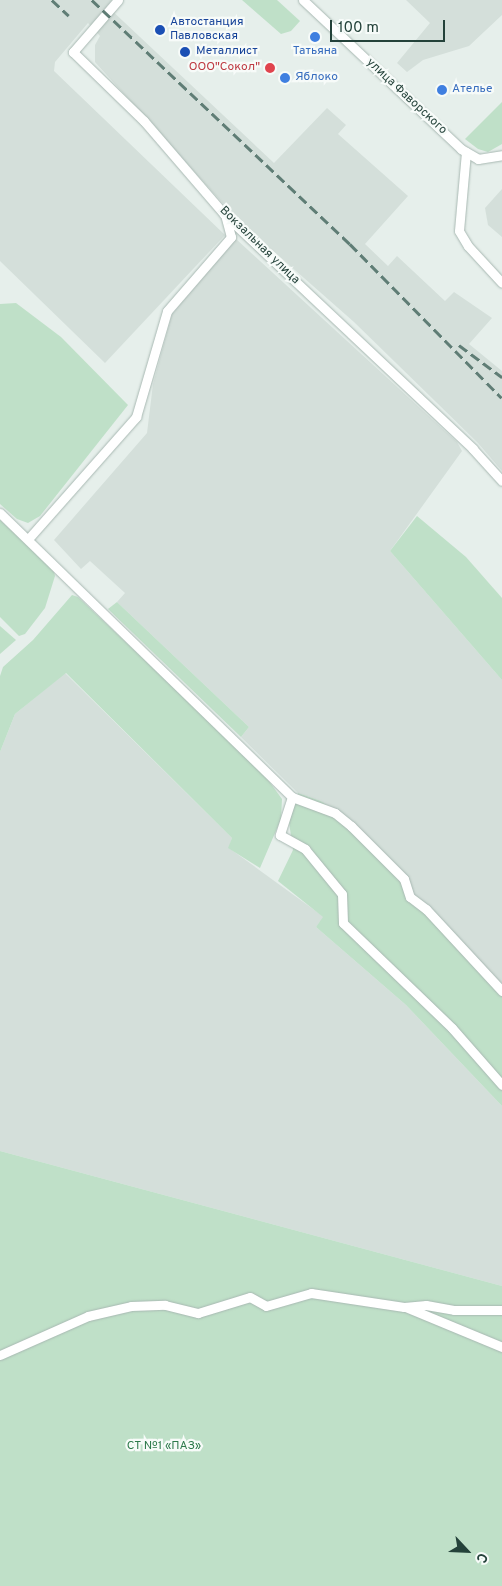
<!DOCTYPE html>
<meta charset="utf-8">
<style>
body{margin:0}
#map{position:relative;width:502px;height:1586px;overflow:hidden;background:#e6efeb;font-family:Overpass,sans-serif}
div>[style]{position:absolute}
.built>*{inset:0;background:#d4dfda}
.green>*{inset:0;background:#bfe0c8}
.roads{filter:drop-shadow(0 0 1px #a8b8b2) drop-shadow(0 0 1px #a8b8b2)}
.minor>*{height:9px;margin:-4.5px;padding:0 4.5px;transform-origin:4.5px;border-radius:4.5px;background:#fff}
.rail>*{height:2.5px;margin-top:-1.25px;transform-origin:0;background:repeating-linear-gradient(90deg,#5f7d75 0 10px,transparent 0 15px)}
.dots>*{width:14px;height:14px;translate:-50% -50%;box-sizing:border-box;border:2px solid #f7fbf9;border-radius:50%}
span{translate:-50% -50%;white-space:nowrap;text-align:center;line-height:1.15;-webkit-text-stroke:4.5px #f7fbf9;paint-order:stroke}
.transit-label{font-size:12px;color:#164399}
.left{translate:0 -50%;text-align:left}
.shop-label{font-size:12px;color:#366cbe}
.health-label{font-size:12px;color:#be3a42}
.right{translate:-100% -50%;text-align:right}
.street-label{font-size:12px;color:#24423a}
.park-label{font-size:12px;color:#2d7a4b}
.north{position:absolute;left:442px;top:1526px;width:50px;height:50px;-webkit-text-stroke:4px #f7fbf9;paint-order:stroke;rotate:115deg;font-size:14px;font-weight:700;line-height:20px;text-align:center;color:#24423a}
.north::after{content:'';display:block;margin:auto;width:18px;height:22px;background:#24423a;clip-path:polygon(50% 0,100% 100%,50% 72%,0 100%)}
.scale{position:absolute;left:330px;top:20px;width:115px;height:22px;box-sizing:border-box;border:2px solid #24423a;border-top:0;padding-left:6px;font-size:15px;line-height:18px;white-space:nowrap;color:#24423a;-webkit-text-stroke:4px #f7fbf9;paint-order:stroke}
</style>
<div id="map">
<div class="built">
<div style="clip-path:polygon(0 0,112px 0,107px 6px,274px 163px,327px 108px,346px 125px,338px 134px,408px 196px,365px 244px,388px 266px,397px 256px,445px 301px,454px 292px,492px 318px,469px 344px,502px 371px,502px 471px,478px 443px,354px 322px,238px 220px,95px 62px,95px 45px,100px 36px,88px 23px,55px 62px,54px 71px,225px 235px,105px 363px,0 261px)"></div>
<div style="clip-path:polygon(406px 0,502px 0,502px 15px,469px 46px,423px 60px,407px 72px,397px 63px,430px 23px)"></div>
<div style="clip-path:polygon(502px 189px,502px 237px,488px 225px,485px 208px)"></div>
<div style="clip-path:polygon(236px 239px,457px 442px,462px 451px,390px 551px,502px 680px,502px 988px,321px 801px,298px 793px,241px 737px,249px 727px,117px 602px,125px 593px,90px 561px,81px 569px,54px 540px,147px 433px,153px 384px,172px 314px)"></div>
<div style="clip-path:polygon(65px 673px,232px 838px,229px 848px,324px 917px,316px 927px,406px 1005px,502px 1106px,502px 1286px,0 1151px,0 752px,15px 714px)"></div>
</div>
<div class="green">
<div style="clip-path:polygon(242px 0,277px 0,300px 21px,291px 31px,281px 34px)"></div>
<div style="clip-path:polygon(502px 102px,502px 144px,488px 152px,478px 149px,465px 139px)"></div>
<div style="clip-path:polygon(16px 303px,61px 337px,128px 405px,40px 516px,28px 523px,17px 519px,0 504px,0 304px)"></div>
<div style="clip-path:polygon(417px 516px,466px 557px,502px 598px,502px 680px,390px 551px)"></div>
<div style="clip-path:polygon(0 520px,53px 568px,55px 576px,45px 608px,25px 634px,19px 636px,0 617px)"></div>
<div style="clip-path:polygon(72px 595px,78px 597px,189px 702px,263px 773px,282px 799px,281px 819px,260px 868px,228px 848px,232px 838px,66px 673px,15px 714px,0 752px,0 676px,3px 667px,33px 640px)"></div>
<div style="clip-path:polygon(117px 602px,249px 727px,241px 737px,108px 609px)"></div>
<div style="clip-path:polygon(0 626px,16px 640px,0 654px)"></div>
<div style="clip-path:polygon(298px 793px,321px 801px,355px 826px,413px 896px,502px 988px,502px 1106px,406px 1005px,316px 927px,323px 917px,278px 881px,293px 850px,289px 822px)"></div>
<div style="clip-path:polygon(0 1151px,502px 1286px,502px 1586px,0 1586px)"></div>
</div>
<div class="roads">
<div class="minor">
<div style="left:118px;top:0;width:69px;rotate:130.9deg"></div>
<div style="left:73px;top:52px;width:99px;rotate:44.2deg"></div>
<div style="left:144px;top:121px;width:123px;rotate:49.3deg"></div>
<div style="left:224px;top:214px;width:342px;rotate:43.3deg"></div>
<div style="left:473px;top:449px;width:43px;rotate:47.8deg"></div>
<div style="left:303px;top:0;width:217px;rotate:43.3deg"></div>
<div style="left:461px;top:149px;width:20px;rotate:30deg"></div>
<div style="left:478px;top:159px;width:24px;rotate:-9deg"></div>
<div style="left:466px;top:152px;width:79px;rotate:95.1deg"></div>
<div style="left:459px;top:231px;width:17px;rotate:59deg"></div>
<div style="left:468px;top:246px;width:50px;rotate:47.4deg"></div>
<div style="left:0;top:513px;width:407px;rotate:44.2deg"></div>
<div style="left:292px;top:797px;width:46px;rotate:20.4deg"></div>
<div style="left:335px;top:813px;width:21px;rotate:39deg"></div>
<div style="left:351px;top:826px;width:75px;rotate:45deg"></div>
<div style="left:404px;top:879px;width:19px;rotate:72deg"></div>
<div style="left:410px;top:897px;width:20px;rotate:37deg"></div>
<div style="left:426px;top:909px;width:112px;rotate:47.2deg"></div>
<div style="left:29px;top:538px;width:162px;rotate:-48.5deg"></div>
<div style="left:136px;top:417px;width:110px;rotate:-73.7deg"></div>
<div style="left:167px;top:311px;width:98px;rotate:-49.1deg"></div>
<div style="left:231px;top:237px;width:20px;rotate:-105deg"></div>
<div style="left:292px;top:797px;width:40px;rotate:108deg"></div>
<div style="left:280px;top:835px;width:29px;rotate:29deg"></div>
<div style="left:305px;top:849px;width:58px;rotate:50.6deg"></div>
<div style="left:342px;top:894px;width:29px;rotate:88deg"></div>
<div style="left:343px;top:923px;width:151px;rotate:43.9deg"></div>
<div style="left:452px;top:1028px;width:76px;rotate:48.7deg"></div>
<div style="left:408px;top:1308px;width:102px;rotate:22.5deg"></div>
<div style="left:0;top:1355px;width:96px;rotate:-23.9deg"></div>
<div style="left:88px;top:1316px;width:44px;rotate:-13.1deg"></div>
<div style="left:131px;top:1306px;width:34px;rotate:-2deg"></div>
<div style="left:165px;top:1305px;width:34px;rotate:14deg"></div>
<div style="left:198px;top:1313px;width:54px;rotate:-17.1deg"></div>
<div style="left:250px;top:1297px;width:18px;rotate:29deg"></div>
<div style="left:266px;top:1306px;width:47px;rotate:-16.1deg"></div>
<div style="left:311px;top:1293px;width:94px;rotate:8.6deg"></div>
<div style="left:404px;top:1307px;width:22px;rotate:-5deg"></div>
<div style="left:426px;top:1305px;width:28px;rotate:10deg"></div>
<div style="left:454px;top:1310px;width:48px"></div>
</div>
</div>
<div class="rail">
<div style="left:52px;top:0;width:23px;rotate:43deg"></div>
<div style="left:92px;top:0;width:355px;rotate:43.4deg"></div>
<div style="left:350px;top:244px;width:216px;rotate:45.4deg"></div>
<div style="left:459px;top:345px;width:54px;rotate:36.7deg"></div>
</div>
<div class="dots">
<div style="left:160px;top:30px;background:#1a4fb4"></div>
<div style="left:315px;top:37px;background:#3f7fe0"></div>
<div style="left:185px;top:52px;background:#1a4fb4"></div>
<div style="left:270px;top:68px;background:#e0444e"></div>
<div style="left:285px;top:78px;background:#3f7fe0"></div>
<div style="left:442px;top:90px;background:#3f7fe0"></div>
</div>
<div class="transit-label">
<span class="left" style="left:170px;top:30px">Автостанция<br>Павловская</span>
<span class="left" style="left:196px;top:52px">Металлист</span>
</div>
<div class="shop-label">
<span style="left:315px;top:52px">Татьяна</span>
<span class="left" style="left:295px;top:78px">Яблоко</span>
<span class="left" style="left:452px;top:90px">Ателье</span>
</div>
<div class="health-label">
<span class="right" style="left:260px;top:68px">ООО"Сокол"</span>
</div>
<div class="street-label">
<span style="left:406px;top:97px;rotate:43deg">улица Фаворского</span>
<span style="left:259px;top:246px;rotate:44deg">Вокзальная улица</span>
</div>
<div class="park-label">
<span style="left:164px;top:1447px">СТ №1 «ПАЗ»</span>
</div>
<div class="north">С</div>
<div class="scale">100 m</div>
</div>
